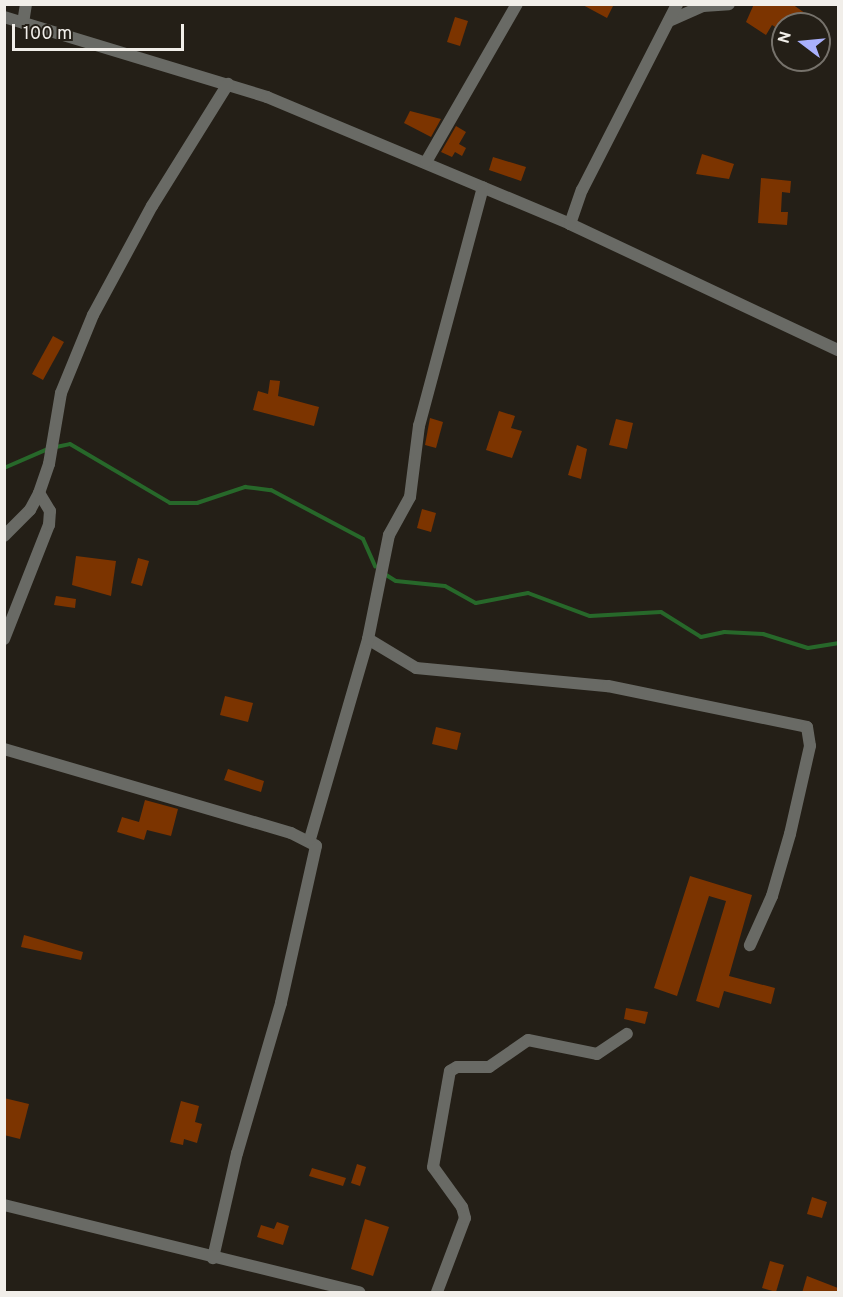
<!DOCTYPE html>
<style>
body{margin:0}
#map{position:relative;width:843px;height:1297px;overflow:hidden;background:#241f17;font-family:Overpass,sans-serif}
div>[style]{position:absolute}
.stream>*{height:4px;margin:-2px;padding:0 2px;transform-origin:2px;border-radius:2px;background:#27682a}
.building>*{inset:0;background:#7c3400}
.street>*{height:12px;margin:-6px;padding:0 6px;transform-origin:6px;border-radius:6px;background:#696a65}
span{translate:-50% -50%;white-space:nowrap;text-align:center;line-height:1.15;-webkit-text-stroke:6px #241f17;paint-order:stroke}
.frame{position:absolute;inset:0;border:6px solid #f1eee9;pointer-events:none}
.north{position:absolute;left:771px;top:12px;width:60px;height:60px;box-sizing:border-box;background:#241f17;border:2px solid #76726b;border-radius:50%;rotate:286deg;font-size:16px;font-weight:700;line-height:24px;text-align:center;color:#f1eee9}
.north::after{content:'';display:block;margin:auto;width:21px;height:27px;background:#a9b0fc;clip-path:polygon(50% 0,100% 100%,50% 72%,0 100%)}
.scale{position:absolute;left:12px;top:24px;width:172px;height:27px;box-sizing:border-box;border:3px solid #f1eee9;border-top:0;padding-left:8px;font-size:18px;line-height:21px;white-space:nowrap;color:#f1eee9;-webkit-text-stroke:4px #241f17;paint-order:stroke}
</style>
<div id="map">
<div class="stream">
<div style="left:56px;top:447px;width:14px;rotate:-12deg"></div>
<div style="left:70px;top:444px;width:116px;rotate:30.5deg"></div>
<div style="left:170px;top:503px;width:27px"></div>
<div style="left:197px;top:503px;width:51px;rotate:-18.4deg"></div>
<div style="left:245px;top:487px;width:26px;rotate:7deg"></div>
<div style="left:271px;top:490px;width:104px;rotate:28deg"></div>
<div style="left:363px;top:539px;width:30px;rotate:66deg"></div>
<div style="left:4px;top:468px;width:48px;rotate:-23.4deg"></div>
<div style="left:383px;top:573px;width:15px;rotate:32deg"></div>
<div style="left:396px;top:581px;width:49px;rotate:5.8deg"></div>
<div style="left:445px;top:586px;width:35px;rotate:29deg"></div>
<div style="left:476px;top:603px;width:53px;rotate:-10.9deg"></div>
<div style="left:528px;top:593px;width:66px;rotate:20.4deg"></div>
<div style="left:590px;top:616px;width:71px;rotate:-3.2deg"></div>
<div style="left:661px;top:612px;width:47px;rotate:32deg"></div>
<div style="left:701px;top:637px;width:24px;rotate:-12deg"></div>
<div style="left:724px;top:632px;width:39px;rotate:3deg"></div>
<div style="left:763px;top:634px;width:47px;rotate:17.3deg"></div>
<div style="left:808px;top:648px;width:30px;rotate:-9deg"></div>
</div>
<div class="building">
<div style="clip-path:polygon(581px 4px,614px 4px,607px 18px)"></div>
<div style="clip-path:polygon(754px 4px,792px 4px,809px 16px,803px 24px,783px 24px,783px 32px,772px 25px,766px 35px,746px 22px)"></div>
<div style="clip-path:polygon(455px 17px,468px 21px,460px 46px,447px 42px)"></div>
<div style="clip-path:polygon(410px 111px,441px 119px,431px 137px,404px 123px)"></div>
<div style="clip-path:polygon(456px 126px,466px 132px,459px 144px,466px 148px,462px 156px,455px 152px,452px 157px,441px 152px)"></div>
<div style="clip-path:polygon(702px 154px,734px 164px,729px 179px,696px 174px)"></div>
<div style="clip-path:polygon(493px 157px,526px 167px,521px 181px,489px 170px)"></div>
<div style="clip-path:polygon(761px 178px,791px 181px,790px 193px,782px 192px,781px 212px,788px 212px,787px 225px,758px 223px)"></div>
<div style="clip-path:polygon(53px 336px,64px 342px,43px 380px,32px 374px)"></div>
<div style="clip-path:polygon(270px 380px,280px 381px,278px 396px,319px 407px,314px 426px,253px 410px,258px 391px,268px 394px)"></div>
<div style="clip-path:polygon(499px 411px,515px 416px,511px 428px,522px 431px,512px 458px,486px 450px)"></div>
<div style="clip-path:polygon(430px 418px,443px 422px,436px 448px,425px 445px)"></div>
<div style="clip-path:polygon(616px 419px,633px 423px,627px 449px,609px 445px)"></div>
<div style="clip-path:polygon(577px 445px,587px 449px,581px 479px,568px 475px)"></div>
<div style="clip-path:polygon(422px 509px,436px 513px,431px 532px,417px 528px)"></div>
<div style="clip-path:polygon(76px 556px,116px 561px,111px 596px,72px 585px)"></div>
<div style="clip-path:polygon(138px 558px,149px 561px,142px 586px,131px 583px)"></div>
<div style="clip-path:polygon(56px 596px,76px 599px,75px 608px,54px 605px)"></div>
<div style="clip-path:polygon(225px 696px,253px 703px,248px 722px,220px 715px)"></div>
<div style="clip-path:polygon(436px 727px,461px 733px,457px 750px,432px 744px)"></div>
<div style="clip-path:polygon(228px 769px,264px 781px,261px 792px,224px 780px)"></div>
<div style="clip-path:polygon(145px 800px,178px 809px,171px 836px,147px 830px,144px 840px,117px 832px,122px 817px,139px 822px)"></div>
<div style="clip-path:polygon(690px 876px,752px 895px,729px 976px,775px 988px,771px 1004px,724px 991px,719px 1008px,696px 1001px,726px 901px,709px 896px,677px 996px,654px 988px)"></div>
<div style="clip-path:polygon(24px 935px,83px 952px,81px 960px,21px 947px)"></div>
<div style="clip-path:polygon(626px 1008px,648px 1012px,645px 1024px,624px 1019px)"></div>
<div style="clip-path:polygon(4px 1098px,29px 1104px,20px 1139px,4px 1135px)"></div>
<div style="clip-path:polygon(181px 1101px,199px 1106px,195px 1122px,202px 1124px,197px 1143px,184px 1139px,183px 1145px,170px 1142px)"></div>
<div style="clip-path:polygon(357px 1164px,366px 1167px,360px 1186px,351px 1183px)"></div>
<div style="clip-path:polygon(312px 1168px,346px 1178px,343px 1186px,309px 1176px)"></div>
<div style="clip-path:polygon(812px 1197px,827px 1202px,822px 1218px,807px 1214px)"></div>
<div style="clip-path:polygon(365px 1219px,389px 1227px,373px 1276px,351px 1269px)"></div>
<div style="clip-path:polygon(277px 1222px,289px 1226px,283px 1245px,257px 1237px,261px 1225px,274px 1229px)"></div>
<div style="clip-path:polygon(770px 1261px,784px 1265px,776px 1292px,762px 1288px)"></div>
<div style="clip-path:polygon(807px 1276px,838px 1288px,838px 1293px,802px 1293px)"></div>
</div>
<div class="street">
<div style="left:4px;top:17px;width:275px;rotate:16.9deg"></div>
<div style="left:267px;top:97px;width:329px;rotate:22.7deg"></div>
<div style="left:570px;top:224px;width:296px;rotate:25.2deg"></div>
<div style="left:669px;top:21px;width:37px;rotate:-24deg"></div>
<div style="left:703px;top:6px;width:26px;rotate:-4deg"></div>
<div style="left:23px;top:23px;width:19px;rotate:-81deg"></div>
<div style="left:426px;top:162px;width:182px;rotate:-60.1deg"></div>
<div style="left:570px;top:224px;width:36px;rotate:-71deg"></div>
<div style="left:582px;top:190px;width:209px;rotate:-62.9deg"></div>
<div style="left:4px;top:536px;width:37px;rotate:-45deg"></div>
<div style="left:30px;top:510px;width:19px;rotate:-62deg"></div>
<div style="left:39px;top:493px;width:31px;rotate:-71deg"></div>
<div style="left:49px;top:464px;width:72px;rotate:-80.4deg"></div>
<div style="left:61px;top:393px;width:84px;rotate:-67.7deg"></div>
<div style="left:93px;top:315px;width:124px;rotate:-61.6deg"></div>
<div style="left:152px;top:206px;width:144px;rotate:-58.1deg"></div>
<div style="left:4px;top:639px;width:123px;rotate:-68.5deg"></div>
<div style="left:49px;top:525px;width:14px;rotate:-86deg"></div>
<div style="left:50px;top:511px;width:21px;rotate:-121deg"></div>
<div style="left:368px;top:639px;width:56px;rotate:31.1deg"></div>
<div style="left:416px;top:668px;width:193px;rotate:5.4deg"></div>
<div style="left:608px;top:686px;width:203px;rotate:11.6deg"></div>
<div style="left:807px;top:727px;width:19px;rotate:81deg"></div>
<div style="left:810px;top:746px;width:90px;rotate:102.8deg"></div>
<div style="left:790px;top:834px;width:65px;rotate:106.2deg"></div>
<div style="left:772px;top:896px;width:54px;rotate:114.2deg"></div>
<div style="left:4px;top:749px;width:299px;rotate:16.3deg"></div>
<div style="left:291px;top:833px;width:28px;rotate:27deg"></div>
<div style="left:316px;top:846px;width:161px;rotate:102.6deg"></div>
<div style="left:281px;top:1003px;width:156px;rotate:106.3deg"></div>
<div style="left:237px;top:1153px;width:108px;rotate:102.9deg"></div>
<div style="left:310px;top:839px;width:208px;rotate:-73.8deg"></div>
<div style="left:368px;top:639px;width:106px;rotate:-78.6deg"></div>
<div style="left:389px;top:535px;width:43px;rotate:-61.1deg"></div>
<div style="left:410px;top:497px;width:72px;rotate:-82.8deg"></div>
<div style="left:419px;top:426px;width:247px;rotate:-75deg"></div>
<div style="left:4px;top:1205px;width:366px;rotate:13.8deg"></div>
<div style="left:437px;top:1292px;width:79px;rotate:-69.3deg"></div>
<div style="left:465px;top:1218px;width:11px;rotate:-105deg"></div>
<div style="left:462px;top:1207px;width:49px;rotate:-125.9deg"></div>
<div style="left:433px;top:1167px;width:97px;rotate:-80deg"></div>
<div style="left:450px;top:1071px;width:8px;rotate:-30deg"></div>
<div style="left:457px;top:1067px;width:32px"></div>
<div style="left:489px;top:1067px;width:47px;rotate:-34.7deg"></div>
<div style="left:528px;top:1040px;width:70px;rotate:11.5deg"></div>
<div style="left:597px;top:1054px;width:36px;rotate:-34deg"></div>
</div>
<div class="frame"></div>
<div class="north">N</div>
<div class="scale">100 m</div>
</div>
